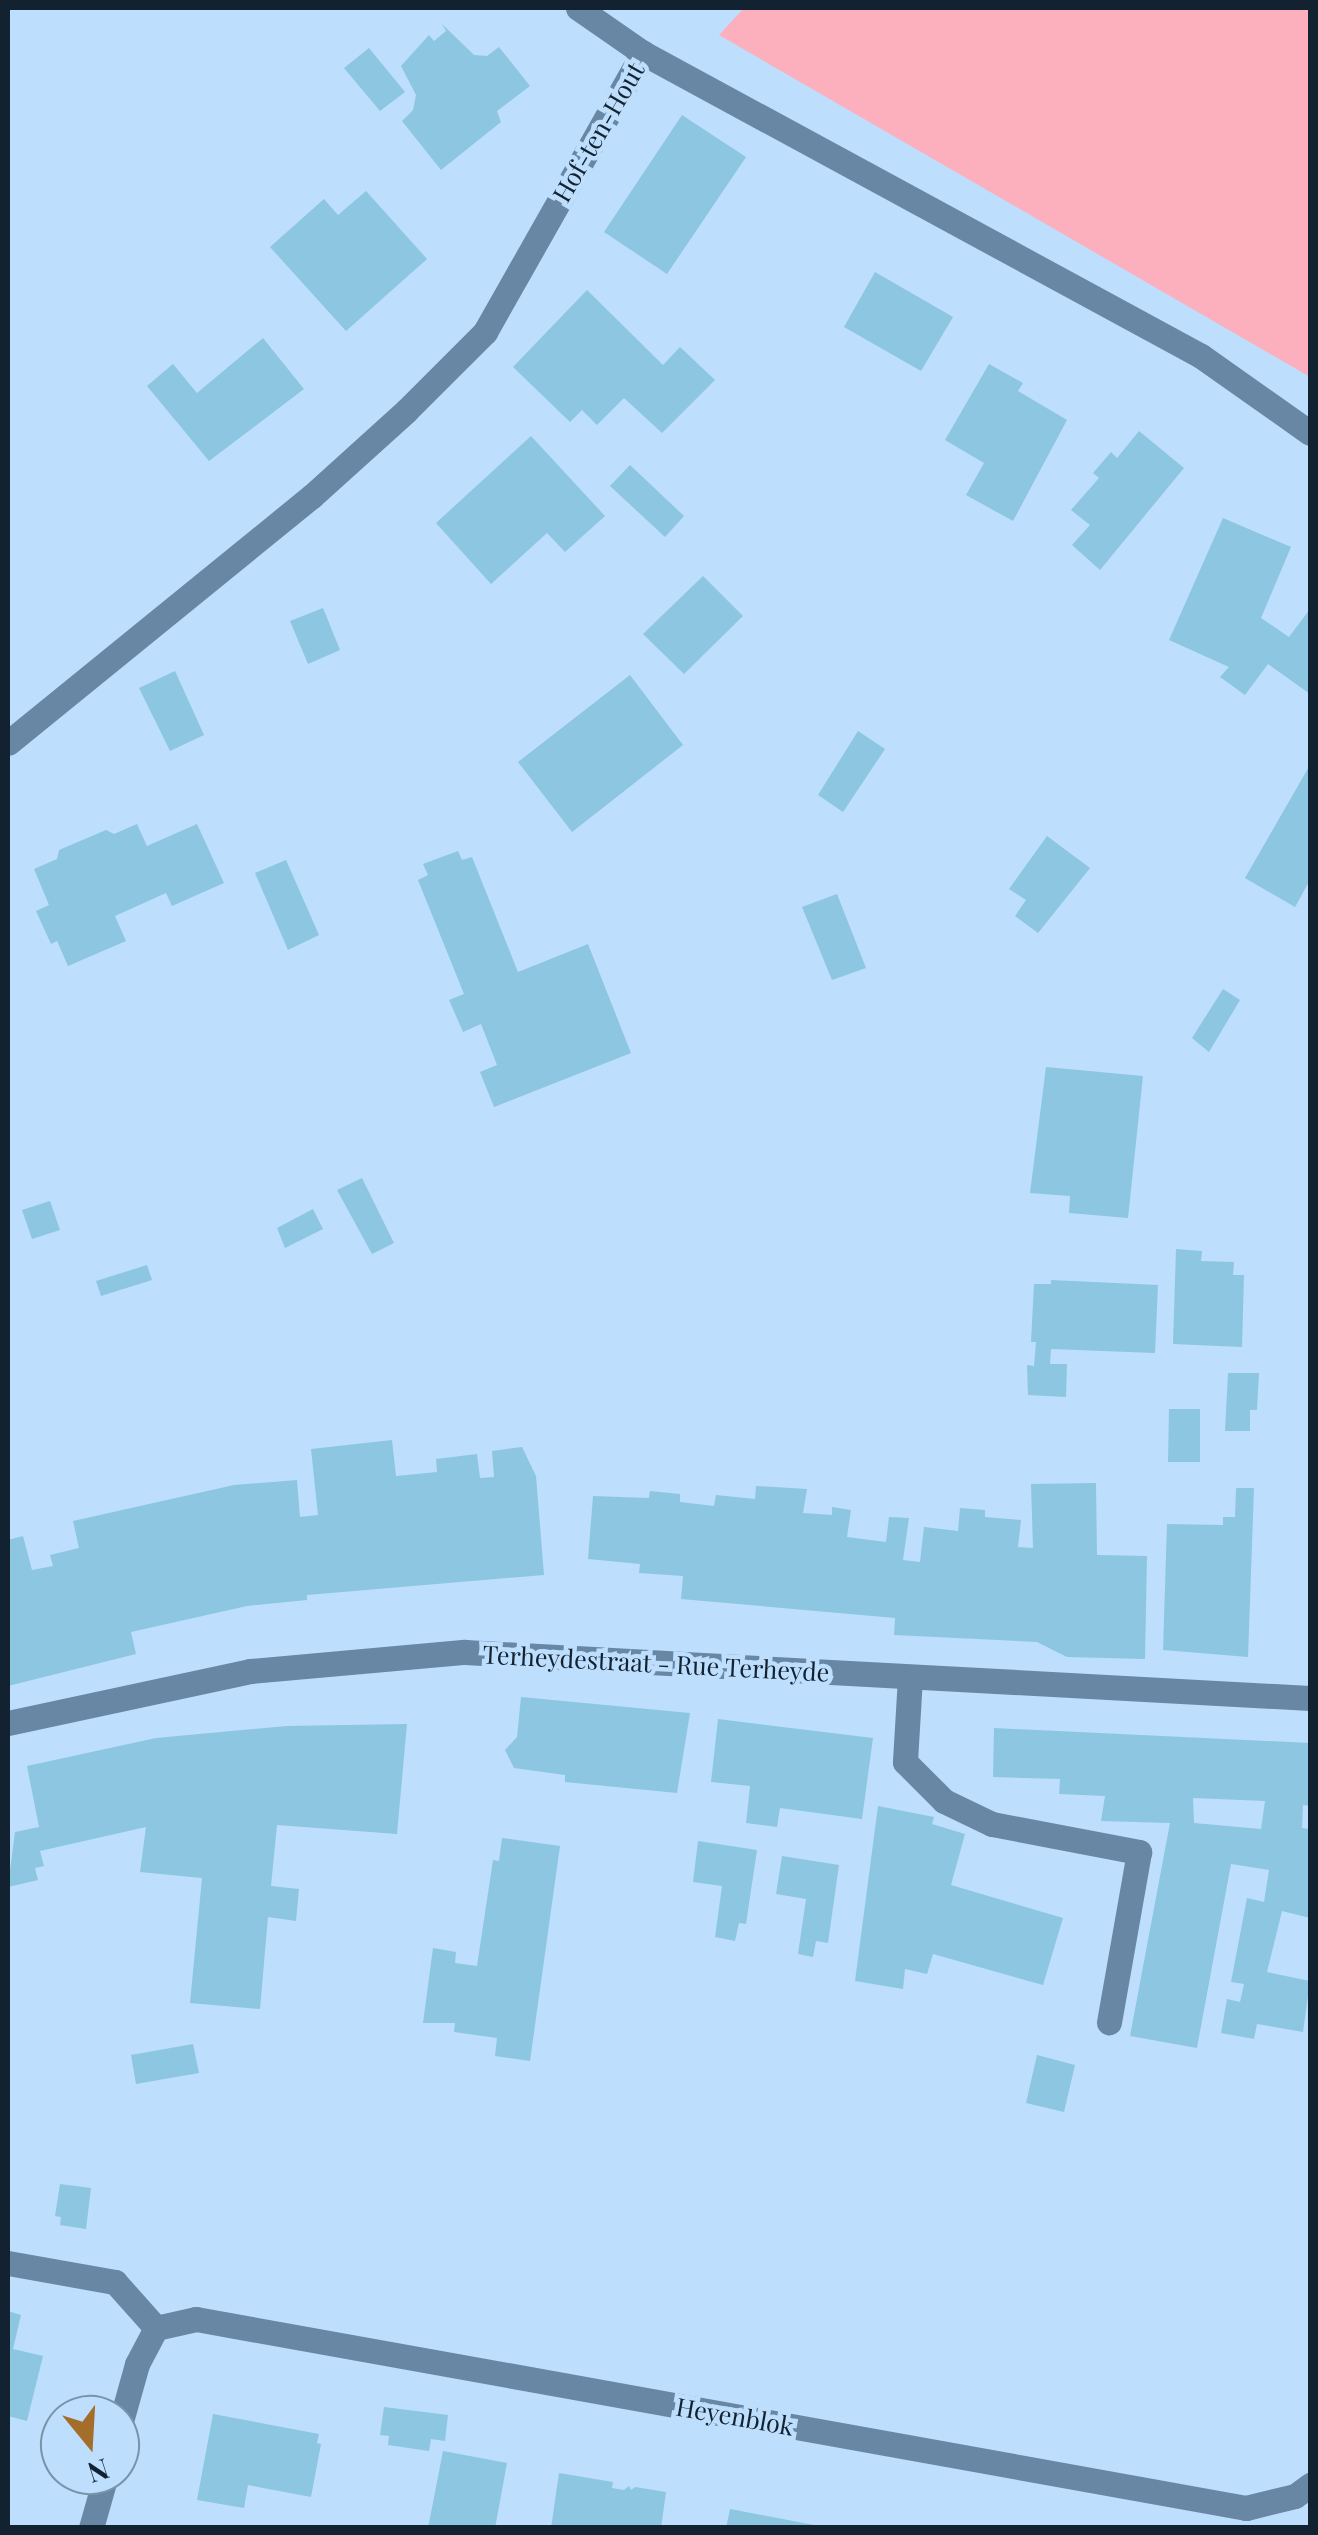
<!DOCTYPE html>
<style>
body{margin:0}
#map{position:relative;width:1318px;height:2535px;overflow:hidden;background:#bddefd;font-family:"Playfair Display",serif}
div>[style]{position:absolute}
.green>*{inset:0;background:#fcb0bd}
.building>*{inset:0;background:#8dc6e0}
.minor>*{height:25px;margin:-12.5px;padding:0 12.5px;transform-origin:12.5px;border-radius:12.5px;background:#6787a5}
span{translate:-50% -50%;white-space:nowrap;text-align:center;line-height:1.15;-webkit-text-stroke:9px #bddefd;paint-order:stroke}
.street-label{font-size:25px;color:#132230}
.frame{position:absolute;inset:0;border:10px solid #132230;pointer-events:none}
.north{position:absolute;left:40px;top:2395px;width:100px;height:100px;box-sizing:border-box;background:#bddefd;border:2px solid #7993ab;border-radius:50%;rotate:162deg;font-size:28px;font-weight:700;line-height:40px;text-align:center;color:#132230}
.north::after{content:'';display:block;margin:auto;width:35px;height:45px;background:#a46d29;clip-path:polygon(50% 0,100% 100%,50% 72%,0 100%)}
</style>
<div id="map">
<div class="green">
<div style="clip-path:polygon(744px 8px,1310px 8px,1310px 377px,719px 35px)"></div>
</div>
<div class="building">
<div style="clip-path:polygon(442px 24px,474px 55px,487px 56px,499px 47px,530px 86px,497px 111px,501px 122px,441px 170px,402px 121px,413px 110px,416px 95px,401px 66px,429px 35px,434px 41px,446px 31px)"></div>
<div style="clip-path:polygon(369px 48px,405px 92px,380px 111px,344px 68px)"></div>
<div style="clip-path:polygon(682px 115px,746px 157px,667px 274px,604px 232px)"></div>
<div style="clip-path:polygon(366px 191px,427px 259px,346px 331px,270px 247px,324px 199px,338px 215px)"></div>
<div style="clip-path:polygon(875px 272px,953px 317px,921px 371px,844px 327px)"></div>
<div style="clip-path:polygon(587px 290px,663px 365px,680px 347px,715px 380px,662px 433px,624px 398px,597px 425px,582px 410px,570px 422px,513px 367px)"></div>
<div style="clip-path:polygon(263px 338px,304px 389px,209px 461px,147px 386px,173px 364px,197px 393px)"></div>
<div style="clip-path:polygon(989px 364px,1023px 383px,1018px 391px,1067px 420px,1013px 521px,966px 495px,984px 463px,945px 440px)"></div>
<div style="clip-path:polygon(1139px 431px,1184px 468px,1100px 570px,1072px 545px,1090px 525px,1071px 510px,1099px 478px,1093px 473px,1111px 452px,1117px 458px)"></div>
<div style="clip-path:polygon(531px 436px,605px 516px,565px 552px,547px 533px,491px 584px,436px 523px)"></div>
<div style="clip-path:polygon(630px 465px,684px 516px,665px 537px,610px 486px)"></div>
<div style="clip-path:polygon(1223px 518px,1291px 547px,1261px 618px,1289px 637px,1310px 609px,1310px 694px,1268px 664px,1245px 695px,1220px 677px,1229px 667px,1169px 640px)"></div>
<div style="clip-path:polygon(703px 576px,743px 616px,684px 674px,643px 634px)"></div>
<div style="clip-path:polygon(323px 608px,340px 650px,308px 664px,290px 621px)"></div>
<div style="clip-path:polygon(175px 671px,204px 735px,170px 751px,139px 688px)"></div>
<div style="clip-path:polygon(630px 675px,683px 745px,572px 832px,518px 762px)"></div>
<div style="clip-path:polygon(858px 731px,885px 749px,843px 812px,818px 795px)"></div>
<div style="clip-path:polygon(1310px 765px,1310px 880px,1295px 907px,1245px 878px)"></div>
<div style="clip-path:polygon(137px 824px,147px 846px,197px 824px,224px 883px,172px 906px,166px 893px,115px 916px,126px 941px,68px 966px,57px 941px,51px 944px,36px 911px,49px 905px,34px 869px,57px 859px,59px 850px,106px 830px,114px 834px)"></div>
<div style="clip-path:polygon(1047px 836px,1090px 868px,1038px 933px,1015px 916px,1026px 900px,1009px 889px)"></div>
<div style="clip-path:polygon(458px 851px,462px 860px,472px 857px,518px 972px,588px 944px,631px 1053px,494px 1107px,480px 1072px,497px 1065px,481px 1024px,463px 1032px,449px 1000px,464px 994px,418px 880px,428px 875px,423px 864px)"></div>
<div style="clip-path:polygon(286px 860px,319px 935px,288px 950px,255px 873px)"></div>
<div style="clip-path:polygon(837px 894px,866px 968px,832px 980px,802px 907px)"></div>
<div style="clip-path:polygon(1223px 989px,1240px 1000px,1209px 1052px,1192px 1038px)"></div>
<div style="clip-path:polygon(1046px 1067px,1143px 1076px,1128px 1218px,1069px 1213px,1070px 1196px,1030px 1193px)"></div>
<div style="clip-path:polygon(362px 1178px,394px 1243px,372px 1254px,337px 1190px)"></div>
<div style="clip-path:polygon(50px 1201px,60px 1230px,32px 1239px,22px 1210px)"></div>
<div style="clip-path:polygon(313px 1209px,323px 1229px,285px 1248px,277px 1228px)"></div>
<div style="clip-path:polygon(1176px 1249px,1202px 1251px,1201px 1261px,1234px 1262px,1233px 1275px,1244px 1275px,1242px 1347px,1173px 1344px)"></div>
<div style="clip-path:polygon(147px 1265px,152px 1280px,101px 1296px,96px 1281px)"></div>
<div style="clip-path:polygon(1051px 1280px,1158px 1285px,1155px 1353px,1051px 1349px,1050px 1364px,1067px 1364px,1066px 1397px,1028px 1395px,1027px 1365px,1034px 1366px,1036px 1342px,1031px 1342px,1034px 1284px,1051px 1284px)"></div>
<div style="clip-path:polygon(1228px 1373px,1259px 1373px,1257px 1410px,1250px 1410px,1250px 1431px,1225px 1431px)"></div>
<div style="clip-path:polygon(1169px 1409px,1200px 1409px,1200px 1462px,1168px 1462px)"></div>
<div style="clip-path:polygon(392px 1440px,396px 1476px,437px 1472px,436px 1459px,477px 1454px,480px 1478px,494px 1477px,492px 1451px,522px 1447px,536px 1476px,544px 1575px,307px 1595px,307px 1600px,247px 1606px,131px 1632px,136px 1654px,8px 1686px,8px 1540px,23px 1536px,32px 1570px,53px 1566px,50px 1555px,79px 1548px,73px 1521px,234px 1485px,297px 1480px,300px 1517px,318px 1515px,311px 1449px)"></div>
<div style="clip-path:polygon(1096px 1483px,1097px 1555px,1147px 1556px,1145px 1659px,1067px 1657px,1037px 1642px,894px 1635px,895px 1618px,681px 1599px,683px 1576px,639px 1573px,640px 1564px,588px 1559px,593px 1496px,649px 1498px,650px 1491px,680px 1494px,680px 1502px,714px 1506px,716px 1495px,755px 1499px,756px 1486px,807px 1489px,803px 1513px,832px 1515px,832px 1507px,851px 1510px,847px 1537px,886px 1542px,889px 1517px,909px 1518px,903px 1560px,920px 1562px,924px 1527px,958px 1531px,960px 1508px,985px 1510px,985px 1517px,1021px 1520px,1018px 1547px,1033px 1548px,1031px 1484px)"></div>
<div style="clip-path:polygon(1236px 1488px,1254px 1488px,1248px 1657px,1163px 1650px,1167px 1524px,1223px 1525px,1223px 1517px,1235px 1517px)"></div>
<div style="clip-path:polygon(521px 1697px,690px 1713px,677px 1793px,565px 1782px,565px 1775px,514px 1768px,505px 1750px,517px 1737px)"></div>
<div style="clip-path:polygon(718px 1719px,873px 1738px,862px 1819px,780px 1808px,777px 1827px,746px 1823px,750px 1786px,711px 1782px)"></div>
<div style="clip-path:polygon(407px 1724px,397px 1834px,277px 1825px,271px 1886px,299px 1889px,296px 1921px,268px 1917px,260px 2009px,190px 2003px,202px 1878px,140px 1872px,146px 1827px,40px 1851px,44px 1866px,35px 1868px,38px 1880px,8px 1887px,15px 1832px,39px 1827px,27px 1766px,156px 1738px,287px 1726px)"></div>
<div style="clip-path:polygon(evenodd,994px 1728px,1310px 1743px,1310px 1806px,1303px 1805px,1302px 1828px,1310px 1829px,1310px 1918px,1282px 1911px,1267px 1972px,1310px 1981px,1303px 2032px,1257px 2024px,1254px 2039px,1221px 2033px,1227px 1999px,1240px 2002px,1244px 1984px,1231px 1982px,1247px 1898px,1264px 1902px,1269px 1870px,1231px 1864px,1197px 2048px,1130px 2036px,1170px 1823px,1101px 1821px,1105px 1796px,1059px 1794px,1060px 1779px,993px 1777px,994px 1728px,1193px 1798px,1265px 1801px,1261px 1829px,1194px 1823px,1193px 1798px)"></div>
<div style="clip-path:polygon(878px 1806px,934px 1817px,932px 1824px,965px 1834px,951px 1885px,1063px 1918px,1043px 1985px,933px 1954px,927px 1974px,905px 1969px,903px 1989px,855px 1981px)"></div>
<div style="clip-path:polygon(502px 1838px,560px 1846px,530px 2061px,495px 2056px,497px 2038px,454px 2032px,455px 2023px,423px 2023px,433px 1948px,456px 1952px,455px 1963px,477px 1966px,493px 1860px,499px 1861px)"></div>
<div style="clip-path:polygon(698px 1841px,757px 1850px,746px 1924px,739px 1923px,735px 1941px,715px 1937px,722px 1886px,693px 1882px)"></div>
<div style="clip-path:polygon(782px 1856px,839px 1865px,828px 1943px,816px 1941px,813px 1957px,798px 1954px,806px 1899px,776px 1894px)"></div>
<div style="clip-path:polygon(193px 2044px,199px 2073px,136px 2084px,131px 2055px)"></div>
<div style="clip-path:polygon(1037px 2055px,1075px 2065px,1064px 2112px,1026px 2103px)"></div>
<div style="clip-path:polygon(60px 2184px,91px 2188px,86px 2229px,60px 2225px,61px 2217px,55px 2216px)"></div>
<div style="clip-path:polygon(8px 2311px,21px 2315px,13px 2349px,43px 2356px,27px 2421px,8px 2416px)"></div>
<div style="clip-path:polygon(384px 2407px,448px 2415px,445px 2441px,431px 2439px,429px 2451px,388px 2445px,389px 2436px,380px 2435px)"></div>
<div style="clip-path:polygon(213px 2414px,319px 2434px,317px 2443px,321px 2444px,311px 2497px,248px 2485px,244px 2508px,197px 2500px)"></div>
<div style="clip-path:polygon(443px 2451px,507px 2463px,495px 2528px,428px 2528px)"></div>
<div style="clip-path:polygon(559px 2473px,613px 2482px,612px 2488px,624px 2490px,629px 2486px,631px 2490px,635px 2487px,666px 2492px,661px 2528px,551px 2528px)"></div>
<div style="clip-path:polygon(730px 2509px,819px 2526px,819px 2528px,726px 2528px)"></div>
</div>
<div class="minor">
<div style="left:578px;top:8px;width:79px;rotate:34.7deg"></div>
<div style="left:643px;top:53px;width:635px;rotate:28.5deg"></div>
<div style="left:1201px;top:356px;width:133px;rotate:35.2deg"></div>
<div style="left:8px;top:743px;width:392px;rotate:-39.1deg"></div>
<div style="left:312px;top:496px;width:127px;rotate:-42.1deg"></div>
<div style="left:406px;top:411px;width:112px;rotate:-45deg"></div>
<div style="left:485px;top:332px;width:321px;rotate:-60.5deg"></div>
<div style="left:910px;top:1677px;width:85px;rotate:93.4deg"></div>
<div style="left:905px;top:1762px;width:55px;rotate:45deg"></div>
<div style="left:944px;top:1801px;width:53px;rotate:25.6deg"></div>
<div style="left:992px;top:1824px;width:150px;rotate:10.8deg"></div>
<div style="left:1139px;top:1852px;width:173px;rotate:100deg"></div>
<div style="left:8px;top:1723px;width:248px;rotate:-12.1deg"></div>
<div style="left:250px;top:1671px;width:216px;rotate:-5.1deg"></div>
<div style="left:465px;top:1652px;width:846px;rotate:3.12deg"></div>
<div style="left:8px;top:2263px;width:109px;rotate:10.1deg"></div>
<div style="left:115px;top:2282px;width:62px;rotate:48.3deg"></div>
<div style="left:120px;top:2425px;width:63px;rotate:-74.4deg"></div>
<div style="left:137px;top:2364px;width:41px;rotate:-62.2deg"></div>
<div style="left:156px;top:2328px;width:41px;rotate:-12.7deg"></div>
<div style="left:196px;top:2319px;width:1067px;rotate:10.2deg"></div>
<div style="left:1246px;top:2508px;width:50px;rotate:-13.8deg"></div>
<div style="left:1295px;top:2496px;width:19px;rotate:-36deg"></div>
<div style="left:91px;top:2528px;width:55px;rotate:-74.2deg"></div>
</div>
<div class="street-label">
<span style="left:598px;top:132px;rotate:-60deg">Hof-ten-Hout</span>
<span style="left:656px;top:1663px;rotate:3deg">Terheydestraat - Rue Terheyde</span>
<span style="left:735px;top:2416px;rotate:10deg">Heyenblok</span>
</div>
<div class="frame"></div>
<div class="north">N</div>
</div>
